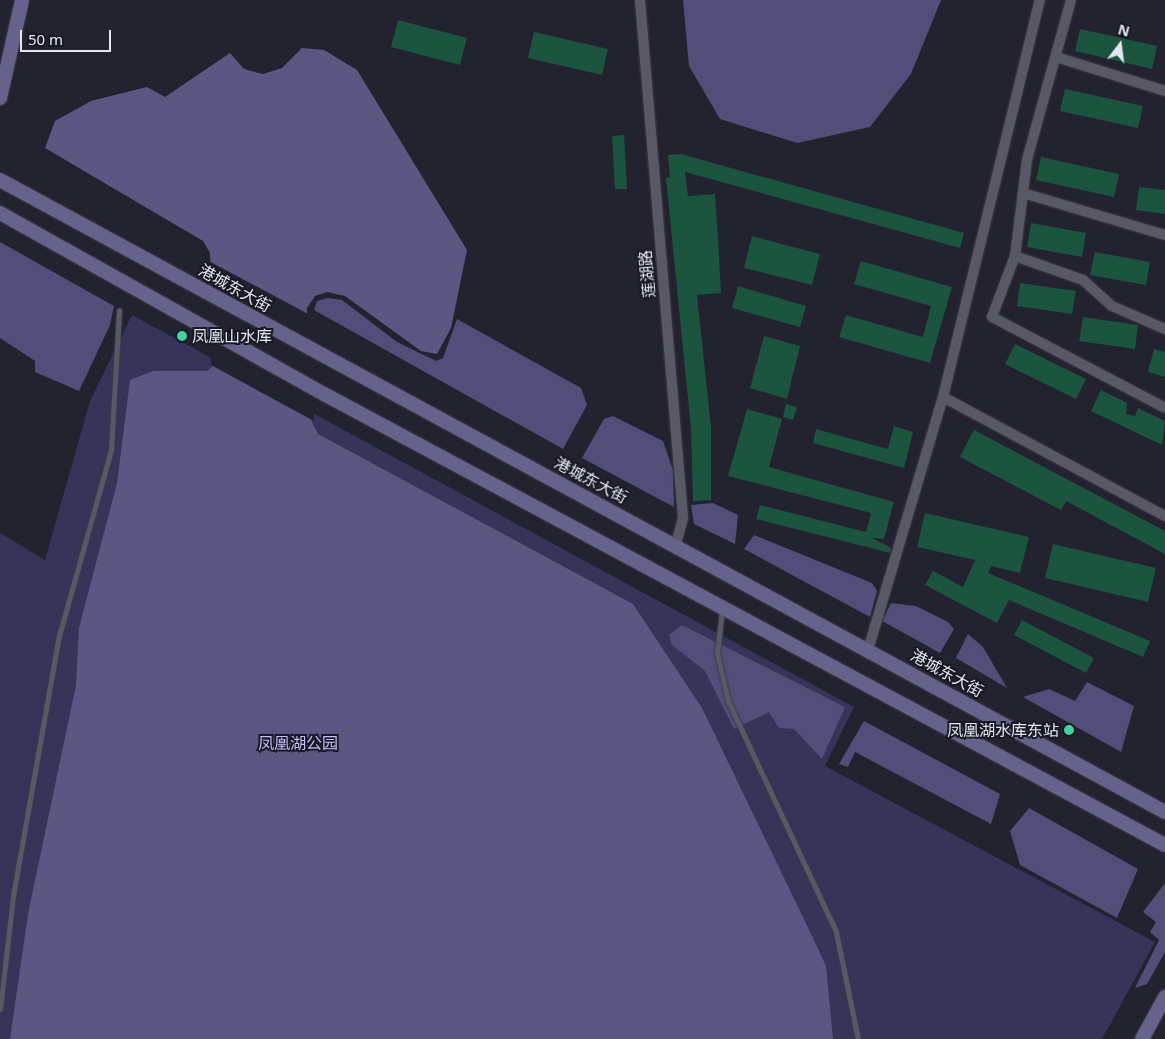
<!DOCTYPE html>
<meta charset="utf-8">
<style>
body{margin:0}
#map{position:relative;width:1165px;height:1039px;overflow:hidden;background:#23222f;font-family:"Noto Sans","Noto Sans SC",sans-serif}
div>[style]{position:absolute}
.green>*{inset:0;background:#37345a}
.forest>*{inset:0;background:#514e79}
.water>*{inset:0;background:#5a5782}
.pier>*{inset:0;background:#23222f}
.building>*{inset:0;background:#1b543f}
.roads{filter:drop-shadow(0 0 1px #3c3c47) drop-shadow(0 0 1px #3c3c47)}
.lane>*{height:5px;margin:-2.5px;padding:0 2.5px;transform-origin:2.5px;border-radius:2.5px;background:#585867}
.street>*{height:10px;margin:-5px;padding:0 5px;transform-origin:5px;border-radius:5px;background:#585867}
.secondary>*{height:14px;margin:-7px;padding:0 7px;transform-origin:7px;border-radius:7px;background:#66628c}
.dots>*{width:14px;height:14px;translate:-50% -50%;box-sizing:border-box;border:2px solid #191925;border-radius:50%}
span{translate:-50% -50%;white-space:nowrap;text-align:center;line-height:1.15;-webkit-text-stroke:4px #191925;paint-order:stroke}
.street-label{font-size:16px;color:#e6e6ef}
.poi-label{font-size:16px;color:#e6e6ef}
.left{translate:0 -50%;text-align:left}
.right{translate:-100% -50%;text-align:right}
.park-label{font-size:16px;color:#c0bef6}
.north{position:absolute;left:1095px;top:20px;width:50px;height:50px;-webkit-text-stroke:4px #191925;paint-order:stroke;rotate:15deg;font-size:14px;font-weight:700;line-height:20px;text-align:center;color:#e6e6ef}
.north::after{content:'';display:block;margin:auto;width:18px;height:22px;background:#e6e6ef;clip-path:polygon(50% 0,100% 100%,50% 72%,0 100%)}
.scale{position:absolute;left:20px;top:30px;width:91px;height:22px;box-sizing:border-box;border:2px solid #e6e6ef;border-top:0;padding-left:6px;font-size:15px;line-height:18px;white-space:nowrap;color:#e6e6ef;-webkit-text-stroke:4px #191925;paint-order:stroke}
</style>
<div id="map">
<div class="green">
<div style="clip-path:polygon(132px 315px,854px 707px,825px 766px,1155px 942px,1102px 1039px,0 1039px,0 533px,45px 560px,90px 401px)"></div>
</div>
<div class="forest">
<div style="clip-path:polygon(683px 0,941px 0,911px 74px,870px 127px,797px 143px,720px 119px,689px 66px)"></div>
<div style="clip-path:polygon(0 242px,114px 306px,110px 325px,79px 391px,35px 372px,35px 361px,0 338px)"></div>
<div style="clip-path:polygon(328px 298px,342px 300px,397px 342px,436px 361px,443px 358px,457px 319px,581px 388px,587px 405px,563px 449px,314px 310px,317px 301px)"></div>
<div style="clip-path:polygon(613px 416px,663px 441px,673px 470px,674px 507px,582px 458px,604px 419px)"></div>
<div style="clip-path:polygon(713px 503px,738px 515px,735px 544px,694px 524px,691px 505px)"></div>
<div style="clip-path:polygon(754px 535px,872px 583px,877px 591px,870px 617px,744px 549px)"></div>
<div style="clip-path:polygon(891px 603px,916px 606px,948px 622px,954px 629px,940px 653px,882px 621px)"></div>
<div style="clip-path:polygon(682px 625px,845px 707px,822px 759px,794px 729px,779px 728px,769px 712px,734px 729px,705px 671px,672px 645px,669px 635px)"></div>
<div style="clip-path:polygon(968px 634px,983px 647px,1007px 688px,956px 658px)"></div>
<div style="clip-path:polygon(1087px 682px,1134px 706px,1121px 752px,1023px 697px,1049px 689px,1075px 701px)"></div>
<div style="clip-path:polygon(864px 721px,1000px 794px,991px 824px,855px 752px,848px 767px,839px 764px)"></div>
<div style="clip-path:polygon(1029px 808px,1138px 869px,1117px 918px,1020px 865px,1010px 831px)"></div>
<div style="clip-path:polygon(1165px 883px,1165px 952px,1147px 984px,1135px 988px,1159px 940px,1150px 932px,1156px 922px,1143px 912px)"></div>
</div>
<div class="water">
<div style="clip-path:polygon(302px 48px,324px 50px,357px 70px,467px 250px,451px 328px,437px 354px,421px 351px,345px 296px,327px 292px,315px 296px,307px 308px,311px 420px,318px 434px,633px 604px,702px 708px,812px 936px,826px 966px,833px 1039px,10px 1039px,28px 914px,76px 685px,79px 628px,117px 483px,130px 380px,153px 371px,207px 371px,214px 365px,210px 253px,203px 241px,45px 148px,55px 121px,91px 101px,147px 87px,165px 97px,230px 53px,244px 69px,263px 74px,282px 68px)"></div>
</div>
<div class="pier">
<div style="clip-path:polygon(207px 260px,310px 315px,314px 421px,211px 365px)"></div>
</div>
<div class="building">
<div style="clip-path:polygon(398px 20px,467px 38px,460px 65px,391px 47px)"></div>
<div style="clip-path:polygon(1080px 29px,1157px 46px,1152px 69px,1075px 51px)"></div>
<div style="clip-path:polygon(534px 32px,608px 49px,602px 75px,528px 58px)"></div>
<div style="clip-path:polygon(1065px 89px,1143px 106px,1138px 128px,1060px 111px)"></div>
<div style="clip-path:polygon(624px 135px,627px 189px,615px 189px,612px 136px)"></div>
<div style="clip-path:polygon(681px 154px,964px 233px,960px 248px,685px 172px,688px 196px,715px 194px,718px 238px,721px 293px,697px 295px,711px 427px,711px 500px,693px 501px,691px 429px,666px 178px,670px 177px,668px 155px)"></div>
<div style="clip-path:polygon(1041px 157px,1119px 174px,1114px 197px,1036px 180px)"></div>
<div style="clip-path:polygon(1139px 187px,1165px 190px,1165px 214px,1136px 210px)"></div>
<div style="clip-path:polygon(1031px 223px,1086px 233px,1082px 257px,1027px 247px)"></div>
<div style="clip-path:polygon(752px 236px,820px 254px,812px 285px,744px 268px)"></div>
<div style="clip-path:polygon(1095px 252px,1150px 262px,1146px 285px,1090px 275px)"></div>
<div style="clip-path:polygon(861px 261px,952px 287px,930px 363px,839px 337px,846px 315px,923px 337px,931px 306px,854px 284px)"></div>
<div style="clip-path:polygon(1020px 283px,1076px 291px,1072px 314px,1017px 306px)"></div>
<div style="clip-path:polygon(738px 286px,806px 306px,800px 327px,732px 308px)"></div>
<div style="clip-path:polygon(1083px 317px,1138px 325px,1135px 349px,1079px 341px)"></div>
<div style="clip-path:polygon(764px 336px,800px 346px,787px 399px,750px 388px)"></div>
<div style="clip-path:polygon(1015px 344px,1086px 379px,1076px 399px,1005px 364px)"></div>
<div style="clip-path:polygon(1154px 349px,1165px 352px,1165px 377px,1148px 372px)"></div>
<div style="clip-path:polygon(1101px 390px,1127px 403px,1126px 414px,1135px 416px,1138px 408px,1165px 421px,1162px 445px,1091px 411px)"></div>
<div style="clip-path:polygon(786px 404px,797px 407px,793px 420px,783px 417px)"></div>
<div style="clip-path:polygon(747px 409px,782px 419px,769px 467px,894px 502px,884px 539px,872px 538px,891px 548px,890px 553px,756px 519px,760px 505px,866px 532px,871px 513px,728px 476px)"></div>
<div style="clip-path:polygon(894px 426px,913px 432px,904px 468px,813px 443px,816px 429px,888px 449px)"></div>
<div style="clip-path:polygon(974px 430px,1165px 531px,1165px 554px,1066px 501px,1061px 510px,960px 457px)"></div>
<div style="clip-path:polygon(925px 513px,1029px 537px,1020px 573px,991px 566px,988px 573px,1150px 641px,1143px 657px,1009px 600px,997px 623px,925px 585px,933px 571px,963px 587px,975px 560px,917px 547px)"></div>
<div style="clip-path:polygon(1053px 544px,1156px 568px,1148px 602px,1045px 578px)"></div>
<div style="clip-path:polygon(1022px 620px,1094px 658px,1086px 673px,1014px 635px)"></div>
</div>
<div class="roads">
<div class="lane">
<div style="left:722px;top:610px;width:43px;rotate:96.6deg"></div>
<div style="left:717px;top:653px;width:49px;rotate:77.1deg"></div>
<div style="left:728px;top:701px;width:255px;rotate:64.9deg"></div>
<div style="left:836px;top:932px;width:109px;rotate:78.4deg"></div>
<div style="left:0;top:1009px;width:114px;rotate:-83.4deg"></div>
<div style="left:13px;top:896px;width:264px;rotate:-80deg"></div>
<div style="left:59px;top:636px;width:193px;rotate:-74.4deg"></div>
<div style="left:111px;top:450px;width:140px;rotate:-86.7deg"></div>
</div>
<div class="street">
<div style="left:640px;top:0;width:520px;rotate:85.25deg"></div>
<div style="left:683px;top:518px;width:27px;rotate:105deg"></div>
<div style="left:1071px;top:0;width:166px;rotate:105.4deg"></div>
<div style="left:1027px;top:160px;width:97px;rotate:97.1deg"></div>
<div style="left:1015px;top:256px;width:65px;rotate:110.7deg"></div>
<div style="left:992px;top:317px;width:195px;rotate:27.7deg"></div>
<div style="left:1056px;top:57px;width:114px;rotate:17.3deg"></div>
<div style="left:1023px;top:193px;width:148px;rotate:16.5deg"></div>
<div style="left:1015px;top:256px;width:72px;rotate:19.4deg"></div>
<div style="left:1083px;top:280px;width:39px;rotate:42deg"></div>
<div style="left:1112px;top:306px;width:58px;rotate:23.5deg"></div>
<div style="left:943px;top:397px;width:409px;rotate:-76.3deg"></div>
<div style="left:868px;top:650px;width:264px;rotate:-73.5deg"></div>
<div style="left:943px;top:397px;width:252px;rotate:28.2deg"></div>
</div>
<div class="secondary">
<div style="left:0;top:98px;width:100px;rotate:-77.3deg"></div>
<div style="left:0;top:180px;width:1325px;rotate:28.48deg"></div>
<div style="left:0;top:213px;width:371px;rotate:29.2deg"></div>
<div style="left:324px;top:394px;width:954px;rotate:28.2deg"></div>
<div style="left:1142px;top:1039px;width:48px;rotate:-61.3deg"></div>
</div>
</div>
<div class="dots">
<div style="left:182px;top:336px;background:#41d4a1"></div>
<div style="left:1069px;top:730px;background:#41d4a1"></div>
</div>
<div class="street-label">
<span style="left:647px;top:274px;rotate:-95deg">莲湖路</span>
<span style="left:235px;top:288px;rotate:29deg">港城东大街</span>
<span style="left:591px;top:480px;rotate:28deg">港城东大街</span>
<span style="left:947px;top:673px;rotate:29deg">港城东大街</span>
</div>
<div class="poi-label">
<span class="left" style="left:192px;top:336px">凤凰山水库</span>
<span class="right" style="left:1059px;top:730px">凤凰湖水库东站</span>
</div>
<div class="park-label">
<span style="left:298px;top:743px">凤凰湖公园</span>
</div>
<div class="north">N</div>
<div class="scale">50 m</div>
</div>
